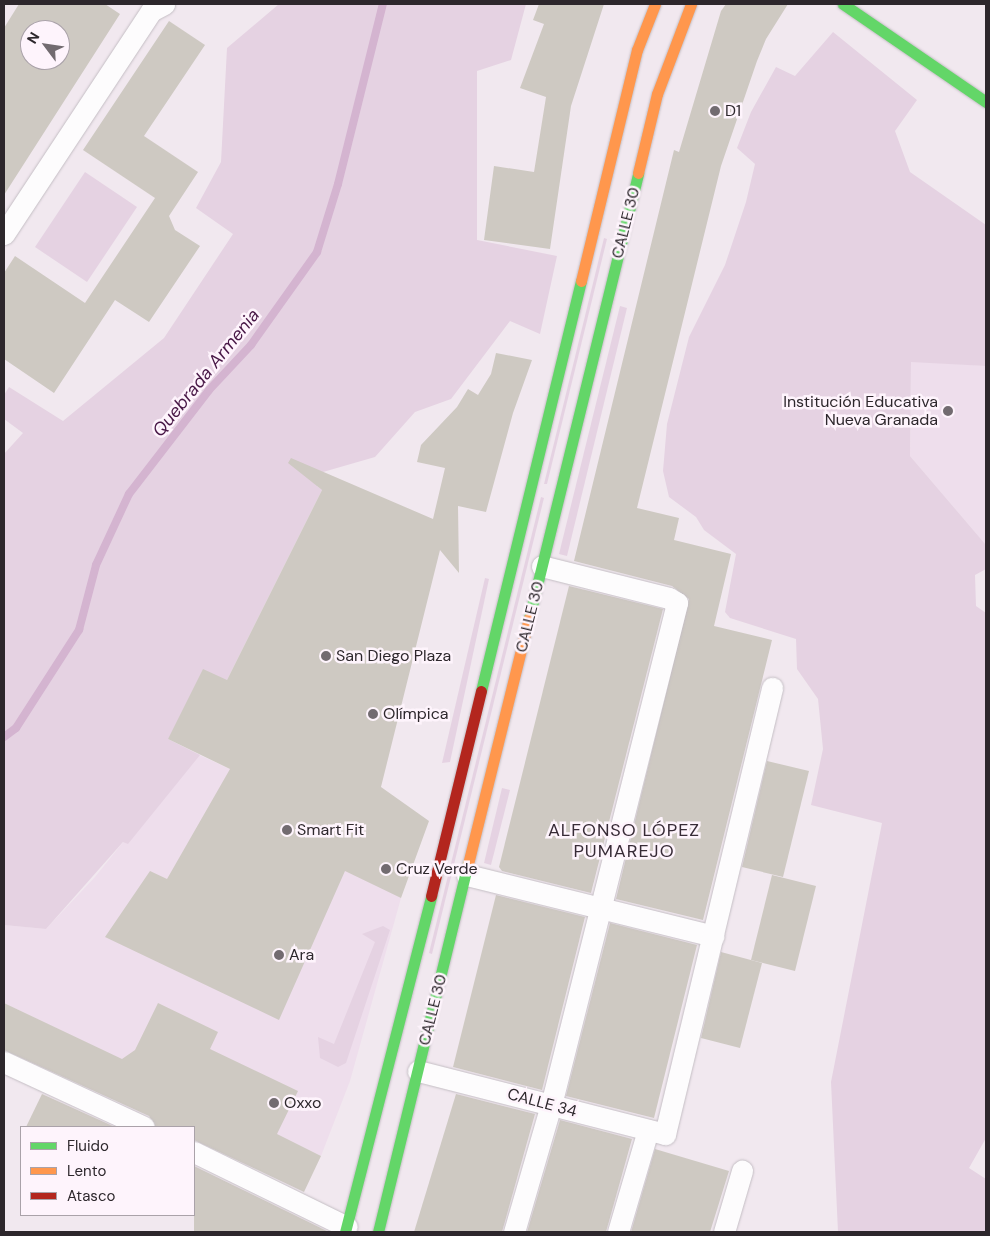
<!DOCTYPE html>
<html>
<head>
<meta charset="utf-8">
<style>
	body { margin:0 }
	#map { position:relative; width:990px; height:1236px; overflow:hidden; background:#f1e8ef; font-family:"DM Sans",sans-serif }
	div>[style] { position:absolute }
	.built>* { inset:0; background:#eedeec }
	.green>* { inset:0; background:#e5d2e2 }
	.stream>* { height:8px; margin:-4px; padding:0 4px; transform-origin:4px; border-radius:4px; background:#d4b4d0 }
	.building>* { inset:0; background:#cec9c2 }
	.roads { filter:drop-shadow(0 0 1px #c4bec4) drop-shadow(0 0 1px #c4bec4) }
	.street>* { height:21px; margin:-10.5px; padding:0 10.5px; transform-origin:10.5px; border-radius:10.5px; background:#fdfcfd }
	.fast>* { height:11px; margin:-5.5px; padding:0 5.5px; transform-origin:5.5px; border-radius:5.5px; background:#63d668 }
	.slow>* { height:11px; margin:-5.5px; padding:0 5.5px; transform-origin:5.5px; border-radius:5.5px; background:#ff974d }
	.jam>* { height:11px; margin:-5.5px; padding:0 5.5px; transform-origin:5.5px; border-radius:5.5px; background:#b3261e }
	.dots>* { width:14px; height:14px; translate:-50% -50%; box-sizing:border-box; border:2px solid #fef4fc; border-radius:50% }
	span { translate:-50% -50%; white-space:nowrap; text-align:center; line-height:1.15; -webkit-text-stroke:5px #fef4fc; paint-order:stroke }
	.poi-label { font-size:16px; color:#2d272c }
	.left { translate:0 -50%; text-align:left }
	.right { translate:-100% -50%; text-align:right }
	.street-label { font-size:16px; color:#2d272c }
	.water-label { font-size:18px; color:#481746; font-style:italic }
	.neighbourhood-label { font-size:18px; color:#372b36; letter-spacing:1px }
	.frame { position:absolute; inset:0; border:5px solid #2d272c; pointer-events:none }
	.legend { position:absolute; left:20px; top:1126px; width:175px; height:90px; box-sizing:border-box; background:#fef4fc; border:1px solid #aaa2a9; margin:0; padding:6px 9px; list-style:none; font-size:15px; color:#2d272c }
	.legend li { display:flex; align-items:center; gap:10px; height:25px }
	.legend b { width:25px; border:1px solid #aaa2a9 }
	.north { position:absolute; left:20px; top:20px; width:50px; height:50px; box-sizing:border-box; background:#fef4fc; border:1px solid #aaa2a9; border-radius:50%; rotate:301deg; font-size:14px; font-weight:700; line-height:20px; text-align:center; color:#2d272c }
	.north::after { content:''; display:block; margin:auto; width:18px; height:22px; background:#726b70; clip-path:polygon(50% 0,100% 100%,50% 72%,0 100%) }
</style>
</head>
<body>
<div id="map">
	<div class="built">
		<div style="clip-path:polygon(911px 361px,986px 366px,986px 545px,910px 456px)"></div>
		<div style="clip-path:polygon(195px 753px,230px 769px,401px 898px,350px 1081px,321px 1156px,4px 1003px,4px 925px,46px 929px,95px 877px)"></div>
	</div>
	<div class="green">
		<div style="clip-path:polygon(279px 4px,526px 4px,511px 60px,477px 71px,477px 240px,557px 256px,540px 334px,510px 321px,451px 399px,415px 412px,375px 457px,323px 472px,317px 486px,322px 490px,227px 680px,168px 739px,200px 755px,128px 844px,123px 842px,46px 929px,4px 925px,4px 454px,23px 433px,4px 419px,4px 395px,9px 387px,63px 421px,164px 338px,233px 234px,196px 208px,221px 162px,227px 48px)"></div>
		<div style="clip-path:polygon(833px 32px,917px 100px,895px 131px,910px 172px,986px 225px,986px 366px,911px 362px,910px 456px,986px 545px,986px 569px,975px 575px,976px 606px,986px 613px,986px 1138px,969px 1168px,986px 1179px,986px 1232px,838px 1232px,831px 1082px,882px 823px,811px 805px,823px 749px,818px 699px,797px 669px,796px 639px,730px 618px,725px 612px,736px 554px,704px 530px,696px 517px,669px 497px,663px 471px,667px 424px,689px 337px,725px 265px,746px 202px,755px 164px,737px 148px,751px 112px,776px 67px,795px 76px)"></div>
		<div style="clip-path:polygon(85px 172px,137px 207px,87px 282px,35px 247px)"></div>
		<div style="clip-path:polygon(604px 238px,607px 239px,547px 484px,544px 484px)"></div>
		<div style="clip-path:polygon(620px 306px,627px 308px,567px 556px,559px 554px)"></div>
		<div style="clip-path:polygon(541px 497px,544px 498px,432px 954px,429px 953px)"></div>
		<div style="clip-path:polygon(485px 578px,489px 579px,450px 762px,442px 763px)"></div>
		<div style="clip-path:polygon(502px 788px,510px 790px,491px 865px,484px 863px)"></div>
		<div style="clip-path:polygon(383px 926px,390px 930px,346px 1063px,338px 1067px,320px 1058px,318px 1037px,334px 1044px,375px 942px,362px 934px)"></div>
	</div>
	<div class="stream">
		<div style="left:4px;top:737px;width:15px;rotate:-37deg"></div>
		<div style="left:16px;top:728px;width:117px;rotate:-57.3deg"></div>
		<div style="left:79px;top:630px;width:67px;rotate:-75.3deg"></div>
		<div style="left:96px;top:565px;width:78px;rotate:-65.1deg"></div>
		<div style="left:129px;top:494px;width:131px;rotate:-52.4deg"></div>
		<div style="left:209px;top:390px;width:62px;rotate:-47deg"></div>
		<div style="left:251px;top:345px;width:114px;rotate:-54.6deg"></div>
		<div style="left:317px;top:252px;width:71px;rotate:-72.8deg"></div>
		<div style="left:338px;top:184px;width:186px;rotate:-76deg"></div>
	</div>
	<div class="building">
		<div style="clip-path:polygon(evenodd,19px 4px,105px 4px,120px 14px,4px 195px,4px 28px,19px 4px,30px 30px,60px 30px,60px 60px,30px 60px,30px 30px)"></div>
		<div style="clip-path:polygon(539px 4px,604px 4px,571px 106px,550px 249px,484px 240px,494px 166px,534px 172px,546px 97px,520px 88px,544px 24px,533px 20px)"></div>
		<div style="clip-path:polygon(726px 4px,788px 4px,766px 39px,757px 61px,721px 166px,637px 508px,679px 518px,674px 540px,731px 554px,714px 626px,772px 640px,703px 920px,616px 899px,689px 599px,672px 586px,574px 561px,674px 150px,679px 152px,721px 11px)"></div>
		<div style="clip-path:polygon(169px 21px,205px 45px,144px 136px,198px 172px,169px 216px,175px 230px,200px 246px,149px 322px,115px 300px,54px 393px,4px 359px,4px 273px,15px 256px,85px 303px,155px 198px,83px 150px)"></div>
		<div style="clip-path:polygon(496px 353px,532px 360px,513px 413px,486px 512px,458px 506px,459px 573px,440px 550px,381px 787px,429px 821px,401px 898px,345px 871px,279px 1020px,105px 937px,150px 871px,167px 879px,230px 769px,168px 739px,203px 669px,227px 680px,322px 490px,288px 463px,291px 458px,433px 519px,445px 468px,417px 462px,421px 445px,457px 407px,468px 389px,478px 395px,491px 374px)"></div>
		<div style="clip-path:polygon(569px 586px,663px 609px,591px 893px,502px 871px,499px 867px)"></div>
		<div style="clip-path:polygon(767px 761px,809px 771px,783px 877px,742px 867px)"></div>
		<div style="clip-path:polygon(772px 875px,816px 886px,795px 971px,751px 960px)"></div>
		<div style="clip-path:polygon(496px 895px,585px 917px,542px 1090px,453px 1067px)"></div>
		<div style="clip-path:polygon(610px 923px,697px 945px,654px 1118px,566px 1096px)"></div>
		<div style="clip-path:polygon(721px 952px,762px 963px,740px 1048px,701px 1038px)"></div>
		<div style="clip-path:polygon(4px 1003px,122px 1059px,135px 1050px,158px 1003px,218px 1032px,210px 1049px,298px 1091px,277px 1134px,321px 1156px,304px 1192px,194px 1140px,194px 1127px,156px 1127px,149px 1116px,4px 1050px)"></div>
		<div style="clip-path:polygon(42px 1094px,115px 1127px,26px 1127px)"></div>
		<div style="clip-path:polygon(456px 1094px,535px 1114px,502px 1232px,414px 1232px)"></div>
		<div style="clip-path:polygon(560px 1120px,632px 1139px,606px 1232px,527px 1232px)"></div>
		<div style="clip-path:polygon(655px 1149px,729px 1171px,710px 1232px,631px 1232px)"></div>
		<div style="clip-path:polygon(194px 1166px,329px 1232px,194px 1232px)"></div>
	</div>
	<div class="roads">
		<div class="street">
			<div style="left:4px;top:234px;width:267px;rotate:-56.6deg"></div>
			<div style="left:151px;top:11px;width:15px;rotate:-28deg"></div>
			<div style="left:467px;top:875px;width:254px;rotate:13.9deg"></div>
			<div style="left:4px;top:1062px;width:154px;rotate:24.9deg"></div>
			<div style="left:418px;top:1071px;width:255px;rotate:14.3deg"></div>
			<div style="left:665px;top:1134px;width:459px;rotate:-76.5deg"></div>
			<div style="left:194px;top:1152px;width:170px;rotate:26.1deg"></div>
			<div style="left:514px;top:1232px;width:132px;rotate:-73.8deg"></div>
			<div style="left:551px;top:1105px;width:518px;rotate:-75.91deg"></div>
			<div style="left:677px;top:603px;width:9px;rotate:-148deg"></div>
			<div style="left:669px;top:598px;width:131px;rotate:-165.9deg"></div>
			<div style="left:618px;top:1232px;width:106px;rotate:-73.6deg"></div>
			<div style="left:724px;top:1232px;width:64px;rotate:-73.6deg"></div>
		</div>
		<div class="fast">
			<div style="left:843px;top:4px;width:173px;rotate:34.4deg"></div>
			<div style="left:529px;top:618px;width:458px;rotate:-76.2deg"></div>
			<div style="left:481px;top:691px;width:422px;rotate:-76.3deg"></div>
			<div style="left:345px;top:1232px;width:347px;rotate:-75.6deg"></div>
			<div style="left:378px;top:1232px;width:379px;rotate:-76.3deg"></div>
		</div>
		<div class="slow">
			<div style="left:638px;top:173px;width:81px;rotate:-76.5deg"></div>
			<div style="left:657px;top:94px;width:96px;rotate:-69.3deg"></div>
			<div style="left:581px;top:281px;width:238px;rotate:-76.4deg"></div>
			<div style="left:637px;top:50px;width:49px;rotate:-68.6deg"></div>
			<div style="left:468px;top:864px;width:253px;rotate:-76.1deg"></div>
		</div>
		<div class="jam">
			<div style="left:431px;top:896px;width:211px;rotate:-76.3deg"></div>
		</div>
	</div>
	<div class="dots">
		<div style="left:715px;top:111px;background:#726b70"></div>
		<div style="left:948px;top:411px;background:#726b70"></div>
		<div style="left:326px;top:656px;background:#726b70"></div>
		<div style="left:373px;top:714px;background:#726b70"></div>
		<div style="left:287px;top:830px;background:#726b70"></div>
		<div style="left:386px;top:869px;background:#726b70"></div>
		<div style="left:279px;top:955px;background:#726b70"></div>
		<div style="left:274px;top:1103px;background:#726b70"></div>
	</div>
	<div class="poi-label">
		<span class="left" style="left:725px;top:111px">D1</span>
		<span class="right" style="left:938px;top:411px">Institución Educativa<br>Nueva Granada</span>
		<span class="left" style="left:336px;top:656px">San Diego Plaza</span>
		<span class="left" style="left:383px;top:714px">Olímpica</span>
		<span class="left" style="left:297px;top:830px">Smart Fit</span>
		<span class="left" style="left:396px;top:869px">Cruz Verde</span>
		<span class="left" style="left:289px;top:955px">Ara</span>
		<span class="left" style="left:284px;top:1103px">Oxxo</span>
	</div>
	<div class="street-label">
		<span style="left:626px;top:223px;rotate:-76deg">CALLE 30</span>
		<span style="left:530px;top:617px;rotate:-76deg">CALLE 30</span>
		<span style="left:433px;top:1010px;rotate:-76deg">CALLE 30</span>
		<span style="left:542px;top:1103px;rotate:15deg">CALLE 34</span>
	</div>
	<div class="water-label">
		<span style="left:206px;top:373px;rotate:-51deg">Quebrada Armenia</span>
	</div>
	<div class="neighbourhood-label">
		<span style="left:624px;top:841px">ALFONSO LÓPEZ<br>PUMAREJO</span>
	</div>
	<div class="frame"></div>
	<ul class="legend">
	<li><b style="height:6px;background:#63d668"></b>Fluido</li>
	<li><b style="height:6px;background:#ff974d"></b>Lento</li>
	<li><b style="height:6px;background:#b3261e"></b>Atasco</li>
	</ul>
	<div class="north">N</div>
</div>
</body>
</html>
